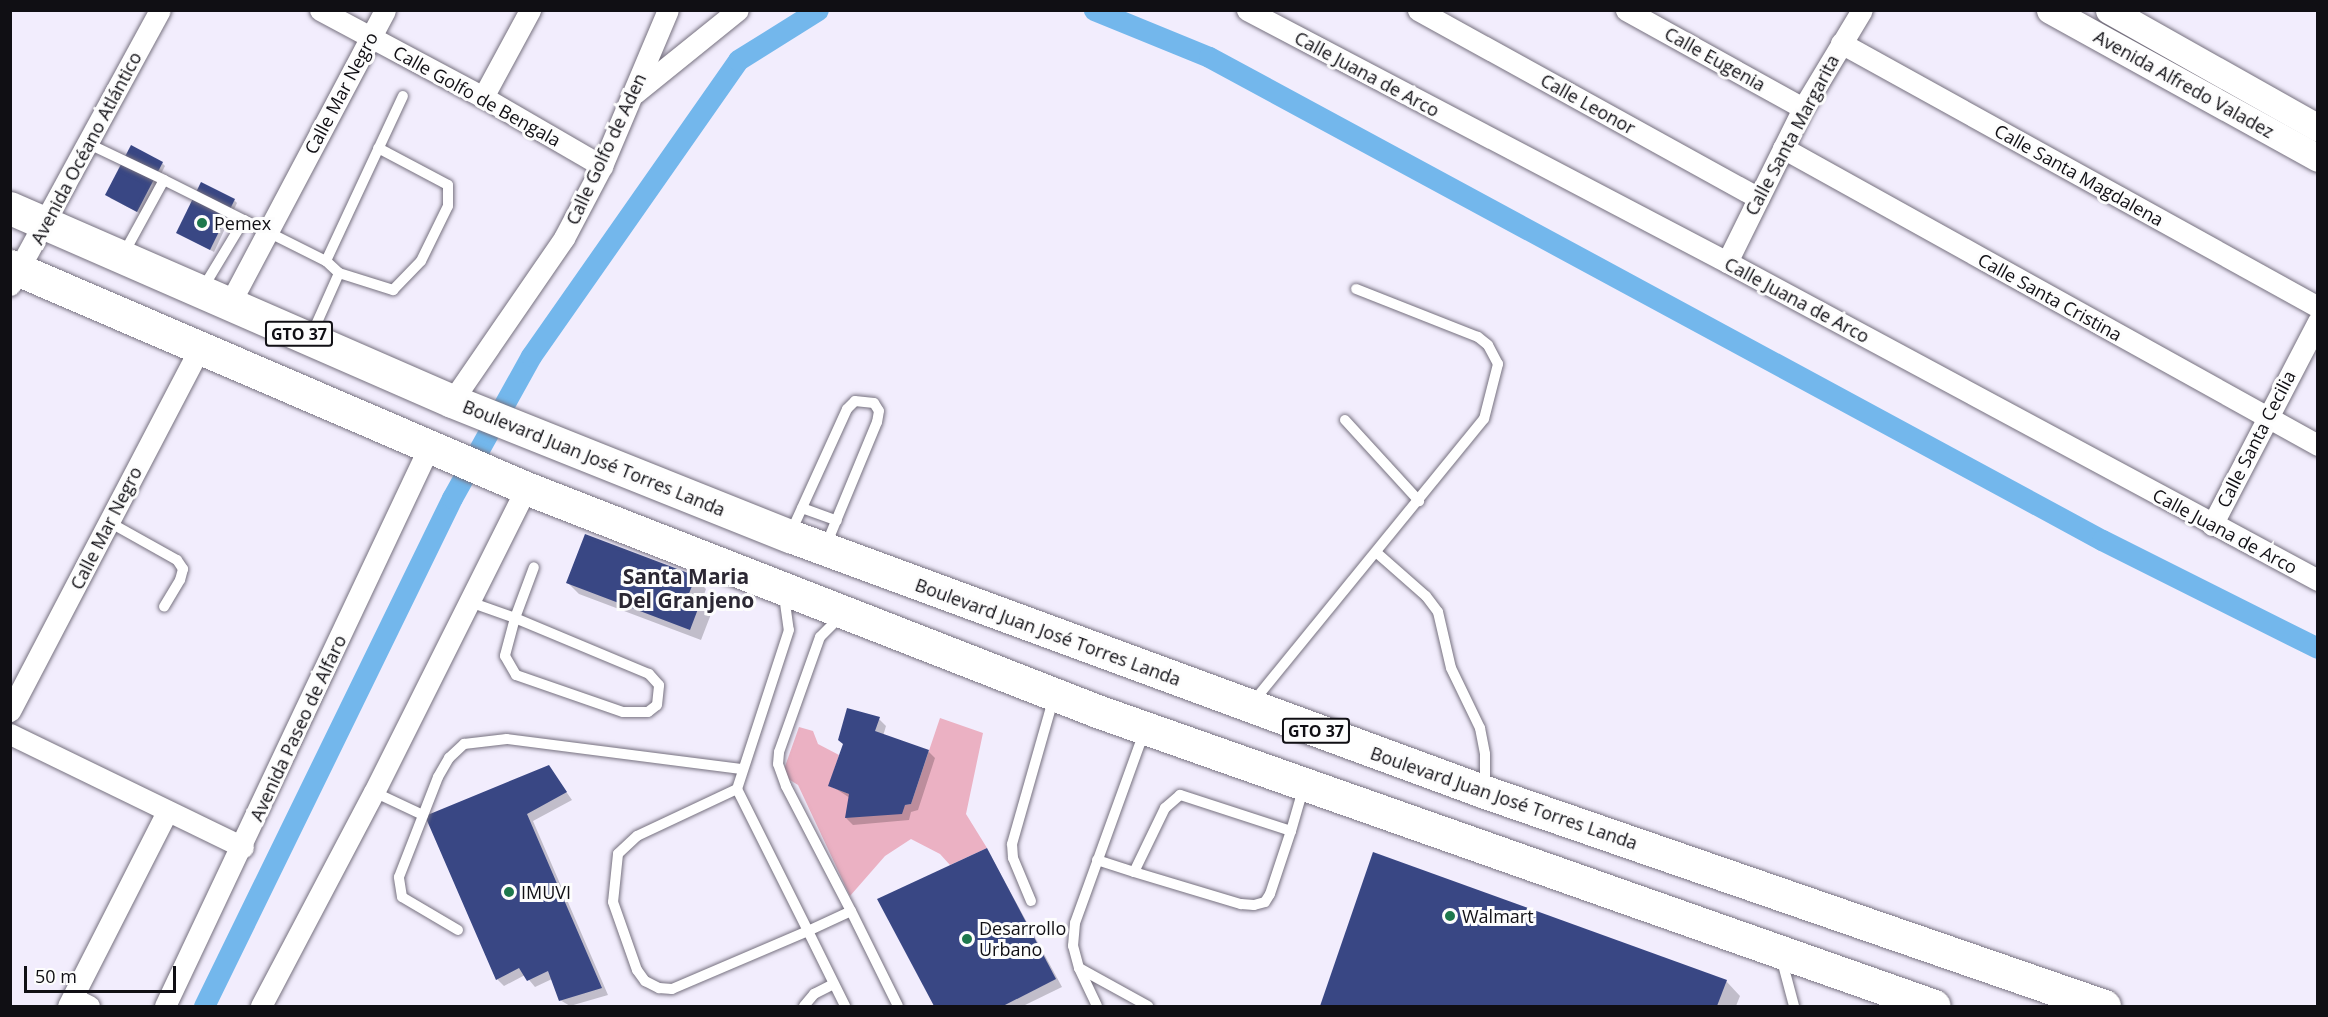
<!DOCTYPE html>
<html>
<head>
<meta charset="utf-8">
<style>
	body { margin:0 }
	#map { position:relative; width:2328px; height:1017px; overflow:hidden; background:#f2edfd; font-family:"Open Sans",sans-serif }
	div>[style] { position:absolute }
	.green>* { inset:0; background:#ebb1c3 }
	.shadow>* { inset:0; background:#0003 }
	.canal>* { height:21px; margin:-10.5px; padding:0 10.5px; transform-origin:10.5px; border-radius:10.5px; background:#73b7ec }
	.building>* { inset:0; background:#394784 }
	.roads { filter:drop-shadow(0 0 2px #76717f) drop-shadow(0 0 2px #76717f) }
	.service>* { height:10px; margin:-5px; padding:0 5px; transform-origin:5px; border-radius:5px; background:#fff }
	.minor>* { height:21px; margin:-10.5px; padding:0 10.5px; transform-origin:10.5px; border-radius:10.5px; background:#fff }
	.tertiary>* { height:27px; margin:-13.5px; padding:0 13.5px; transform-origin:13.5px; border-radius:13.5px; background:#fff }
	.primary>* { height:33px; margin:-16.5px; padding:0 16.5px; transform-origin:16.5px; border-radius:16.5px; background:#fff }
	.dots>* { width:16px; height:16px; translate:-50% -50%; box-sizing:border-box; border:3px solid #fdfdfd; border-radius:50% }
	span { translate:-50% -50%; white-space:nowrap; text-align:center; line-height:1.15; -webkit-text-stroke:6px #fdfdfd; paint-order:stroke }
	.shield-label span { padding:2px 4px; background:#fdfdfd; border:2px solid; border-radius:4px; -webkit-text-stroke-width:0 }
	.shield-label { font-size:16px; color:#100f14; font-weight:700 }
	.street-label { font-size:18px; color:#100f14 }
	.poi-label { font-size:18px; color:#100f14 }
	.left { translate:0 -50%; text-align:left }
	.quarter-label { font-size:21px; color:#2b2733; font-weight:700 }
	.frame { position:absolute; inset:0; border:12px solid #100f14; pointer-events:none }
	.scale { position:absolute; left:24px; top:966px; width:152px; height:27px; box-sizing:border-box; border:3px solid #100f14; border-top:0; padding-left:8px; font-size:18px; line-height:21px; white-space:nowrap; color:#100f14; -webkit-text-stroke:4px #fdfdfd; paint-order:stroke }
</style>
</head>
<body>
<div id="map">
	<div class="green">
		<div style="clip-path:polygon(940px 718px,983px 733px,966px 814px,987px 848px,950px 865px,940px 854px,911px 839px,885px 856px,850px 896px,798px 785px,782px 775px,799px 727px,813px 731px,818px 744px,839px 755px,829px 786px,849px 794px,905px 805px,911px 804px)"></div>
	</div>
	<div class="shadow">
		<div style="clip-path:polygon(162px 163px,165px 166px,141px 214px,110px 198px)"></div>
		<div style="clip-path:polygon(234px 200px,237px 203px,214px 252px,178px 233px)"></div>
		<div style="clip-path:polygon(586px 536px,695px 578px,706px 589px,701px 603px,711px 614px,701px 640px,579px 594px,568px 583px)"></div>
		<div style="clip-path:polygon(848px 710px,879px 719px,886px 726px,883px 736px,928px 751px,935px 758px,918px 810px,911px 812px,909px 820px,853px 825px,846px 818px,850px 798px,830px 785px,844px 744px)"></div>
		<div style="clip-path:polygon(549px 767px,572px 800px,533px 821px,608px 995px,570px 1006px,560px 1000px,552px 979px,535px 987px,525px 975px,504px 986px,497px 979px,427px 817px)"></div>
		<div style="clip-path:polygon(987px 849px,1062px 987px,1023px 1006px,935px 1006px,879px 899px)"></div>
		<div style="clip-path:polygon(1374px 854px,1726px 981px,1740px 996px,1736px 1006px,1321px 1006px)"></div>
	</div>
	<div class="canal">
		<div style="left:1094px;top:10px;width:124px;rotate:22.2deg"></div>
		<div style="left:1209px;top:57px;width:1015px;rotate:28.41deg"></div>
		<div style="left:2102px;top:540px;width:241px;rotate:26.6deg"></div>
		<div style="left:204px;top:1006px;width:565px;rotate:-63.98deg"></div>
		<div style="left:452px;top:498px;width:162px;rotate:-60.9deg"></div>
		<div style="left:531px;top:356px;width:361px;rotate:-55deg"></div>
		<div style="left:738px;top:60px;width:94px;rotate:-32deg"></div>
	</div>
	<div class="building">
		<div style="clip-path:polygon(131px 145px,163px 162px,137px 212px,105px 195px)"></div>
		<div style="clip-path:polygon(201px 182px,235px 199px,210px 250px,176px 233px)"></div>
		<div style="clip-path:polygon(585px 534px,696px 576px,688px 596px,701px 601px,690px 630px,566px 583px)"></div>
		<div style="clip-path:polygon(847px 708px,880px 717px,875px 731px,929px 750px,911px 804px,905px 805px,902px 814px,845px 818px,849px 794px,828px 786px,843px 744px,838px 740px)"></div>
		<div style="clip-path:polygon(549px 765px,567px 792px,527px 814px,602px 988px,559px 1001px,548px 971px,527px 981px,519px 968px,496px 980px,425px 816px)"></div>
		<div style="clip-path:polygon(987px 848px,1056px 979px,1003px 1006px,934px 1006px,877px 899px)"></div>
		<div style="clip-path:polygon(1373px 852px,1727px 980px,1717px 1006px,1320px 1006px)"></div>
	</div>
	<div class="roads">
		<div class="service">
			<div style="left:89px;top:144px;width:83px;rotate:25.6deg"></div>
			<div style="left:244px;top:220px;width:92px;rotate:26.6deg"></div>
			<div style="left:124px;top:253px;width:83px;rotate:-61.3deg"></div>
			<div style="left:164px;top:180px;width:89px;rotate:26.6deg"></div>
			<div style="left:244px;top:220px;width:79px;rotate:121.1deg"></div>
			<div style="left:339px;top:273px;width:57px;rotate:17.5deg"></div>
			<div style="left:393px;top:290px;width:40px;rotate:-46deg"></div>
			<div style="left:421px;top:261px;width:61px;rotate:-63.9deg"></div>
			<div style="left:448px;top:206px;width:21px;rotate:-90deg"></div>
			<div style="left:448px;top:185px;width:79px;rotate:-152.1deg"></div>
			<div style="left:311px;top:336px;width:69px;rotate:-66deg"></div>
			<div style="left:339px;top:273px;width:18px;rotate:-137deg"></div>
			<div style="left:326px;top:261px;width:182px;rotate:-65deg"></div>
			<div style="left:1345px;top:420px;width:110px;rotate:47.6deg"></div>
			<div style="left:802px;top:508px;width:37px;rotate:20deg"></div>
			<div style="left:109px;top:522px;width:78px;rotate:29.2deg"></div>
			<div style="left:177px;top:560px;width:11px;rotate:56deg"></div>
			<div style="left:183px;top:569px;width:11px;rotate:105deg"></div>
			<div style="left:180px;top:580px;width:31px;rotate:121deg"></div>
			<div style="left:791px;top:532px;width:135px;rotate:-65.5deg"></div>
			<div style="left:847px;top:409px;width:11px;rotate:-45deg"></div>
			<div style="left:855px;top:401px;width:19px;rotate:6deg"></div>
			<div style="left:874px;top:403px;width:9px;rotate:58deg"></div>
			<div style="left:879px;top:411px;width:11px;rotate:100deg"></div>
			<div style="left:877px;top:422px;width:133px;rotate:112.5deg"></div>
			<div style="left:1377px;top:553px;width:65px;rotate:41.3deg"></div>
			<div style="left:1426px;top:596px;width:20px;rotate:53deg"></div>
			<div style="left:1438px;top:612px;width:57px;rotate:76.9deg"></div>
			<div style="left:1451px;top:668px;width:67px;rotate:64.2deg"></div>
			<div style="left:1480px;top:728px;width:26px;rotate:79deg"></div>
			<div style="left:1485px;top:754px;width:34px;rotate:90deg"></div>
			<div style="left:784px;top:596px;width:34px;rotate:82deg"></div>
			<div style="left:789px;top:630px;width:167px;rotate:108.1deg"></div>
			<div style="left:737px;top:789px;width:159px;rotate:63.4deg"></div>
			<div style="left:808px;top:931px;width:47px;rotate:-24.9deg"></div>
			<div style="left:851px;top:911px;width:141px;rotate:-117.5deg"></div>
			<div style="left:786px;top:786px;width:23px;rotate:-110deg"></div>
			<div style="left:778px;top:764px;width:12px;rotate:-85deg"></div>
			<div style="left:779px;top:752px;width:122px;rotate:-70.4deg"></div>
			<div style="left:820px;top:637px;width:30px;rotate:-45deg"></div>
			<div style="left:467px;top:601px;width:51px;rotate:19.5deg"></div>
			<div style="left:515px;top:618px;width:39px;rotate:105deg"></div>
			<div style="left:505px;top:656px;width:22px;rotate:60deg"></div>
			<div style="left:516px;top:675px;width:113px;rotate:19.1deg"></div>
			<div style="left:623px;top:712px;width:25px"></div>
			<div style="left:648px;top:712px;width:11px;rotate:-38deg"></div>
			<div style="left:657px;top:705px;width:20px;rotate:-84deg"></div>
			<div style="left:659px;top:685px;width:15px;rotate:-132deg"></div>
			<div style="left:649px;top:674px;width:145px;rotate:-157.3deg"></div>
			<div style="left:515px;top:618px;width:54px;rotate:-69.6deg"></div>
			<div style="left:1253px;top:702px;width:365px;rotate:-50.8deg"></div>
			<div style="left:1484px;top:419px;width:57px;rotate:-75.7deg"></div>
			<div style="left:1498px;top:364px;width:21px;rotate:-118deg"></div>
			<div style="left:1488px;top:345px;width:13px;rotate:-141deg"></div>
			<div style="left:1478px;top:337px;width:131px;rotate:-158.5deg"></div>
			<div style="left:737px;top:789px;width:110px;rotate:154.8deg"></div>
			<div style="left:637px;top:836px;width:26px;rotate:137deg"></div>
			<div style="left:618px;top:854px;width:48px;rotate:95.9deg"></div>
			<div style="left:613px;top:902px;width:72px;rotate:70.6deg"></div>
			<div style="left:637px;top:970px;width:14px;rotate:54deg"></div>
			<div style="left:645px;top:981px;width:16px;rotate:27deg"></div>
			<div style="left:659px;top:988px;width:13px;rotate:4deg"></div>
			<div style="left:672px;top:989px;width:148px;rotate:-23.1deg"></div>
			<div style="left:808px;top:931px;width:84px;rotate:63.7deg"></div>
			<div style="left:374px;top:792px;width:54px;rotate:25.1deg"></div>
			<div style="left:1291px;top:831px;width:47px;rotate:-73.9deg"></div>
			<div style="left:1097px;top:860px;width:39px;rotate:18deg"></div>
			<div style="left:1134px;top:872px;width:112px;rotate:16.7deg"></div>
			<div style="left:1241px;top:904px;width:13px;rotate:4deg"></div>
			<div style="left:1254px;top:905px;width:11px;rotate:-15deg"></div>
			<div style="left:1265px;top:902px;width:9px;rotate:-58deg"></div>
			<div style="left:1270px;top:894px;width:66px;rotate:-71.6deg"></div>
			<div style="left:1291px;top:831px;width:117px;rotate:-162deg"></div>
			<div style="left:1180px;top:795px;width:20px;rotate:139deg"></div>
			<div style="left:1165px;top:808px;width:71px;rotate:115.8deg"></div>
			<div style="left:1031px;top:901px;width:47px;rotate:-112.7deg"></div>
			<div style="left:1013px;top:858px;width:14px;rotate:-94deg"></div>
			<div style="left:1012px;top:844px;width:153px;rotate:-74.1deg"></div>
			<div style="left:851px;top:911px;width:106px;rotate:63.7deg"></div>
			<div style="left:458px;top:930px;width:65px;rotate:-149.5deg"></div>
			<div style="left:402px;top:897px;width:20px;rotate:-99deg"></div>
			<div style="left:399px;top:877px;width:107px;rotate:-68.7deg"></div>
			<div style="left:438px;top:777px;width:22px;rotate:-60deg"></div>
			<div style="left:449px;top:758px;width:21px;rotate:-43deg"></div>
			<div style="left:464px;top:744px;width:43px;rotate:-6.6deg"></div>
			<div style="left:507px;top:739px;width:235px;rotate:7.3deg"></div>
			<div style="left:1781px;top:957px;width:51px;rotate:75.1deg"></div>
			<div style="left:1079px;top:968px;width:79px;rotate:28.8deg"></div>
			<div style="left:804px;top:1006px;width:16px;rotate:-50deg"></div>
			<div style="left:814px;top:994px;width:22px;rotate:-27deg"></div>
			<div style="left:1097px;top:1006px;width:42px;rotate:-115.3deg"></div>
			<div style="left:1079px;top:968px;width:23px;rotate:-105deg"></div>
			<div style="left:1073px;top:946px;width:23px;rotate:-85deg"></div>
			<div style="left:1075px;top:923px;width:203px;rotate:-70.1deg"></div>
		</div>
		<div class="minor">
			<div style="left:320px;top:10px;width:185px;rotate:28.1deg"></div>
			<div style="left:483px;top:97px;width:138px;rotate:30.1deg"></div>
			<div style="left:1247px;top:10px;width:542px;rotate:27.7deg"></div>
			<div style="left:1727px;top:262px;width:671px;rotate:28.28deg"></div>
			<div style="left:1418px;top:10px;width:389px;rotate:28.9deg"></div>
			<div style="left:1626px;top:10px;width:202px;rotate:29deg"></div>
			<div style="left:1841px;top:43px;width:545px;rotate:28.96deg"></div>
			<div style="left:635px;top:93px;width:132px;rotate:-38.9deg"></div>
			<div style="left:483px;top:97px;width:99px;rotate:-61.6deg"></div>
			<div style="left:1783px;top:148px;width:612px;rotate:29.04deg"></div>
			<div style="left:1727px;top:262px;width:172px;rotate:-63.7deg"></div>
			<div style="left:1803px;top:108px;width:114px;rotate:-59deg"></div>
			<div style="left:10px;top:285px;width:313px;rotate:-61.4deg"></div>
			<div style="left:230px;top:303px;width:331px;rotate:-62.1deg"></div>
			<div style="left:452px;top:401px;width:198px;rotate:-55.5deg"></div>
			<div style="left:564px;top:238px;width:81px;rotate:-62.2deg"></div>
			<div style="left:602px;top:166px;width:169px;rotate:-67.1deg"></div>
			<div style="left:2212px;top:525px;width:230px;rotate:-62.5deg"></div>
			<div style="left:10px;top:711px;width:413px;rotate:-62.4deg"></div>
			<div style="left:10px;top:734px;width:259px;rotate:25.9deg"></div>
			<div style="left:73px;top:998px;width:18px;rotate:27deg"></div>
			<div style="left:68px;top:1006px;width:218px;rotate:-63deg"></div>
			<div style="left:165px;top:1006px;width:618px;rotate:-64.72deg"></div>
			<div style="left:261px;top:1006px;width:242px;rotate:-62.2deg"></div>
			<div style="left:374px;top:792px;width:340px;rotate:-63.4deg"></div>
		</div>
		<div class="tertiary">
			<div style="left:2050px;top:10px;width:306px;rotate:28.9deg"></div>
			<div style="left:2109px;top:10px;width:240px;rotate:29.4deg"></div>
		</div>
		<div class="primary">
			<div style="left:10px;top:208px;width:482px;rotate:23.6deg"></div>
			<div style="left:452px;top:401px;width:364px;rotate:21.8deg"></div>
			<div style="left:790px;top:536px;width:741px;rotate:20.22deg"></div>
			<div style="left:1485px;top:792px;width:655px;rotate:19.07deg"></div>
			<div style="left:10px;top:266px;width:562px;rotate:23.28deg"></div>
			<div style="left:526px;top:488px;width:613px;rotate:21.33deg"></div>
			<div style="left:1097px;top:711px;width:887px;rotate:19.41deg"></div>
		</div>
	</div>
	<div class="dots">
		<div style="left:202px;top:223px;background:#1e784d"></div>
		<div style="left:509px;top:892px;background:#1e784d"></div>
		<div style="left:1450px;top:916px;background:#1e784d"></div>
		<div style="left:967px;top:939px;background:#1e784d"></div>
	</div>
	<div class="shield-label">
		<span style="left:299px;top:334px">GTO 37</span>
		<span style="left:1316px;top:731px">GTO 37</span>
	</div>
	<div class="street-label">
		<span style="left:1715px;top:59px;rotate:29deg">Calle Eugenia</span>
		<span style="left:1367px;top:74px;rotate:28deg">Calle Juana de Arco</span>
		<span style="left:2184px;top:84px;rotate:29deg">Avenida Alfredo Valadez</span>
		<span style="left:341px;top:93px;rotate:-62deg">Calle Mar Negro</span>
		<span style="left:477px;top:96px;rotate:29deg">Calle Golfo de Bengala</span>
		<span style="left:1588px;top:104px;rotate:29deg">Calle Leonor</span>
		<span style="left:1792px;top:135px;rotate:-62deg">Calle Santa Margarita</span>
		<span style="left:86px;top:148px;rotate:-62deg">Avenida Océano Atlántico</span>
		<span style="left:606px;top:149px;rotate:-65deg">Calle Golfo de Aden</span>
		<span style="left:2079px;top:175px;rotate:29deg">Calle Santa Magdalena</span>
		<span style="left:2050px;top:297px;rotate:29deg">Calle Santa Cristina</span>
		<span style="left:1797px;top:300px;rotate:28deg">Calle Juana de Arco</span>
		<span style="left:2256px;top:439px;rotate:-63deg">Calle Santa Cecilia</span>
		<span style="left:594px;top:458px;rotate:22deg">Boulevard Juan José Torres Landa</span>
		<span style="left:106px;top:528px;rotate:-63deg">Calle Mar Negro</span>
		<span style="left:2225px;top:531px;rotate:28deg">Calle Juana de Arco</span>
		<span style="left:1048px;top:632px;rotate:20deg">Boulevard Juan José Torres Landa</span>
		<span style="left:298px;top:728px;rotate:-65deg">Avenida Paseo de Alfaro</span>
		<span style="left:1504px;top:798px;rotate:19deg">Boulevard Juan José Torres Landa</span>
	</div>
	<div class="poi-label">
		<span class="left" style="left:214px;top:223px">Pemex</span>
		<span class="left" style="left:521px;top:892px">IMUVI</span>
		<span class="left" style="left:1462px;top:916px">Walmart</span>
		<span class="left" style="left:979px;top:939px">Desarrollo<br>Urbano</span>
	</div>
	<div class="quarter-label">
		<span style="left:686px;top:588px">Santa Maria<br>Del Granjeno</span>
	</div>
	<div class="frame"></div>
	<div class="scale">50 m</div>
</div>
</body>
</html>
